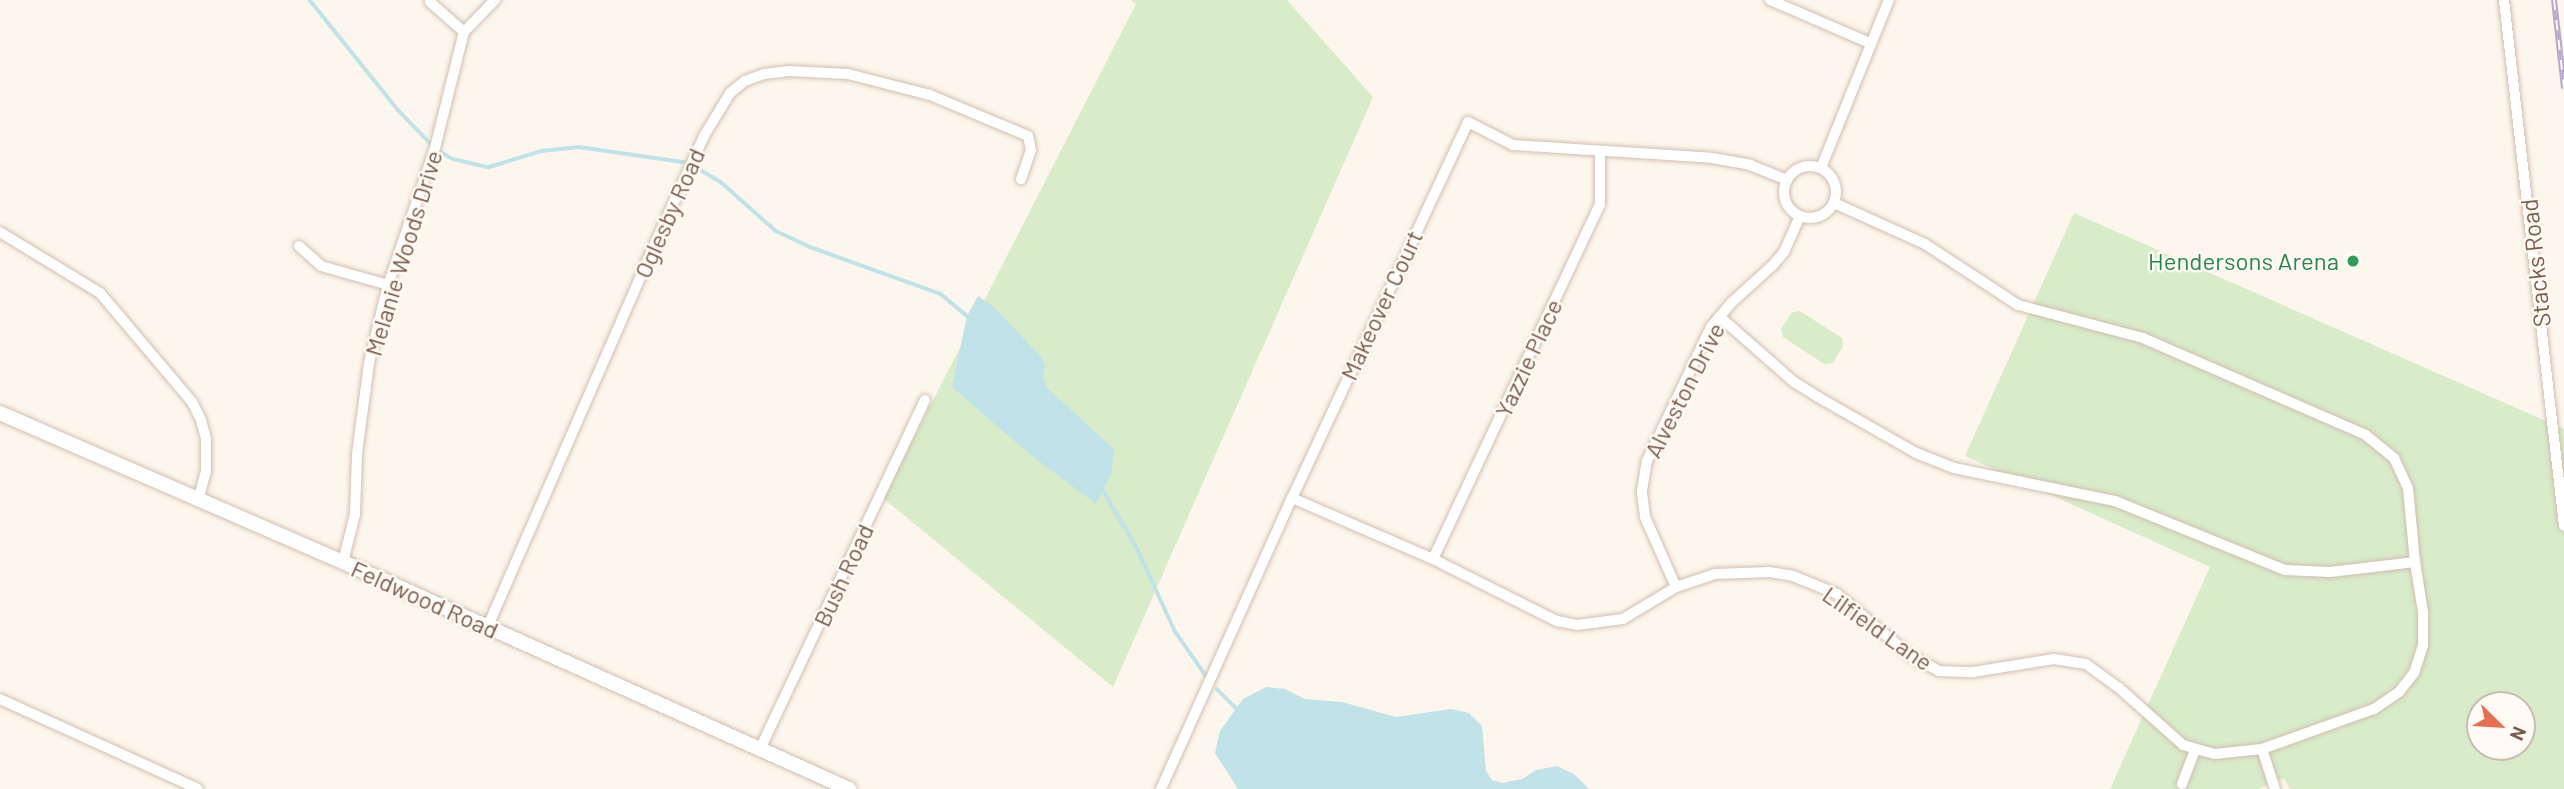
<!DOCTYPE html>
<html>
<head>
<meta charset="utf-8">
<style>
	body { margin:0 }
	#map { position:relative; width:2564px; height:789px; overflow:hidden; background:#fdf6ec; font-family:Barlow,sans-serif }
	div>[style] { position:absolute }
	.green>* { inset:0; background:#d8ecc9 }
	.water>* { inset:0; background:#bfe3e8 }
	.stream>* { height:3.5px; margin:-1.75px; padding:0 1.75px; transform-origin:1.75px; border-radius:1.75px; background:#bfe3e8 }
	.roads { filter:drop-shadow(0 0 2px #d1beb0) drop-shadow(0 0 2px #d1beb0) }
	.street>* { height:10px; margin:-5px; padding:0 5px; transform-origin:5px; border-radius:5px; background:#fff }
	.street>.ring { margin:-5px; padding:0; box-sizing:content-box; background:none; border:10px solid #fff; border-radius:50% }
	.secondary>* { height:14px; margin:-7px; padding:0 7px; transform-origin:7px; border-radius:7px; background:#fff }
	.rail>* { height:6px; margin-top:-3px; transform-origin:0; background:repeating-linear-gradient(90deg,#fffaf3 0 10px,#b9a8c9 0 20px); box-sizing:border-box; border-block:2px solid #b9a8c9 }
	.dots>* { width:19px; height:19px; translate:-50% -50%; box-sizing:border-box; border:4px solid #fffaf3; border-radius:50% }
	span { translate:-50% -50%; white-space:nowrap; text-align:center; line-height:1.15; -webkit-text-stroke:5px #fffaf3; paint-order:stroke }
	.street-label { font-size:24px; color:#7a5c4d }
	.leisure-label { font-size:24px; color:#27864d }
	.right { translate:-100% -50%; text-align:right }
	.north { position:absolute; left:2466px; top:691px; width:70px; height:70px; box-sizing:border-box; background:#fffaf3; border:2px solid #cabbb1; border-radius:50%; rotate:114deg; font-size:19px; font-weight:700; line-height:28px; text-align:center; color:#7a5c4d }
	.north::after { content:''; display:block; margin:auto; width:24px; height:32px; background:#e76f51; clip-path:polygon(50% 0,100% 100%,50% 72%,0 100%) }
</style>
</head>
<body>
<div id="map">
	<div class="green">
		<div style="clip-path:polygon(1130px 0,1287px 0,1373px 97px,1113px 687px,883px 498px,1136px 4px)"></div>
		<div style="clip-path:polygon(evenodd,2074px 213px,2564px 429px,2564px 789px,2290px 789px,2284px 778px,2258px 789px,2110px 789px,2210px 567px,1965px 456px,2074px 213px,2480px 705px,2522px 705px,2522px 747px,2480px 747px,2480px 705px)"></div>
		<div style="clip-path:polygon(1800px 311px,1842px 338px,1843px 346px,1833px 363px,1824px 364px,1783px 337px,1781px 329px,1792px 312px)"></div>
	</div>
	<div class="water">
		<div style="clip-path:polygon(978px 296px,992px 305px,1042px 358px,1045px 366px,1043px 378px,1048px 389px,1114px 449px,1111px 474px,1096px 504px,1032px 456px,952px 387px,967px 316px)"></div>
		<div style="clip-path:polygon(1266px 687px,1285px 689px,1305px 699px,1342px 702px,1396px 717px,1451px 709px,1469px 713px,1482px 726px,1486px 771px,1492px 780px,1502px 783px,1522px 779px,1536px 770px,1557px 766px,1574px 774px,1589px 789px,1238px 789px,1215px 753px,1220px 731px,1243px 699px)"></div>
	</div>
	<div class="stream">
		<div style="left:310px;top:0;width:141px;rotate:51.3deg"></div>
		<div style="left:398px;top:110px;width:56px;rotate:45.7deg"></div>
		<div style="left:437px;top:150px;width:18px;rotate:29deg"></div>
		<div style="left:453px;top:159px;width:37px;rotate:13deg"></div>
		<div style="left:489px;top:167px;width:55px;rotate:-16.8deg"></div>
		<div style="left:542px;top:151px;width:37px;rotate:-6deg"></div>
		<div style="left:579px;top:147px;width:111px;rotate:8.3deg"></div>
		<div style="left:689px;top:163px;width:37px;rotate:31deg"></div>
		<div style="left:721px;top:182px;width:74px;rotate:41.7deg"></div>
		<div style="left:776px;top:231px;width:38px;rotate:25deg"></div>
		<div style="left:810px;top:247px;width:139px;rotate:19.7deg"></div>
		<div style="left:941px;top:294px;width:34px;rotate:40deg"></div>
		<div style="left:1103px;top:490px;width:69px;rotate:59.7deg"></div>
		<div style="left:1138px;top:550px;width:89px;rotate:65.4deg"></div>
		<div style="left:1175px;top:631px;width:56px;rotate:55.2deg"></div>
		<div style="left:1217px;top:689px;width:27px;rotate:45deg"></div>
	</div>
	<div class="roads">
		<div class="street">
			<div style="left:1770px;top:0;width:109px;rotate:23.3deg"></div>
			<div style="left:2504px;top:0;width:529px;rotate:83.49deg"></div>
			<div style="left:430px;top:2px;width:45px;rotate:41.4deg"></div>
			<div class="ring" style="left:1784px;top:166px;width:42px;height:42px"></div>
			<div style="left:1821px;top:168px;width:181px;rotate:-68deg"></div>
			<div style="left:0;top:232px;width:117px;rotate:31.4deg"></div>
			<div style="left:100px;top:293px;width:143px;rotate:49.8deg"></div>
			<div style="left:192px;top:402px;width:20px;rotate:63deg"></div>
			<div style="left:201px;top:420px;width:20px;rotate:75deg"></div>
			<div style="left:206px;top:439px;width:32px;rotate:90deg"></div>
			<div style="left:206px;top:471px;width:30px;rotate:105deg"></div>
			<div style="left:299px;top:246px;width:30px;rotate:42deg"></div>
			<div style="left:321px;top:266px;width:70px;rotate:15.8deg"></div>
			<div style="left:1720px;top:317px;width:98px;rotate:41.3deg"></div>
			<div style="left:1794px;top:382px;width:28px;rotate:32deg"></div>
			<div style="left:1818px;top:397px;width:113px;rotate:29.7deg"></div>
			<div style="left:1916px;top:453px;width:41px;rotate:21.5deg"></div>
			<div style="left:1954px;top:468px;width:164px;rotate:11.6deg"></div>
			<div style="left:2115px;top:501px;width:183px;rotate:22.1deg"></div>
			<div style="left:2285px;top:570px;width:45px;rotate:2.5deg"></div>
			<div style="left:2330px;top:572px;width:86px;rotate:-6.7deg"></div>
			<div style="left:2415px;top:562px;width:74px;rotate:-95.4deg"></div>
			<div style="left:2408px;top:488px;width:33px;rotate:-115deg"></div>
			<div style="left:2394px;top:458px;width:36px;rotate:-141deg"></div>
			<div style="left:2366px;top:435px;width:243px;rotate:-156.5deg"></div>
			<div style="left:2143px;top:338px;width:129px;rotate:-165.2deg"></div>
			<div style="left:2018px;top:305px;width:111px;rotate:-146.7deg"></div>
			<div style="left:1925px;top:244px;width:100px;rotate:-155.7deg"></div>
			<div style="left:1292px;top:498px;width:154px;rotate:23.4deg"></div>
			<div style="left:1433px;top:559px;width:139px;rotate:26.6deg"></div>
			<div style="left:1557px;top:621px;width:20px;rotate:11deg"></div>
			<div style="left:1577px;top:625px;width:46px;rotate:-7.4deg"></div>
			<div style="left:1623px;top:619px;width:62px;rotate:-31.1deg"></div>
			<div style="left:1676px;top:587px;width:41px;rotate:-18.4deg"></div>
			<div style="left:1715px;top:574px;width:54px;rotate:-2.1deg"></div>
			<div style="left:1769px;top:572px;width:24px;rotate:9deg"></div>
			<div style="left:1793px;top:576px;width:48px;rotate:22.2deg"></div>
			<div style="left:1837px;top:594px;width:97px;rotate:40deg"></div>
			<div style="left:1911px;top:656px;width:32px;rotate:28deg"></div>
			<div style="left:1939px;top:671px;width:34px;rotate:2deg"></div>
			<div style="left:1973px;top:672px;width:82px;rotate:-9.1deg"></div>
			<div style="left:2054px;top:659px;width:32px;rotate:9deg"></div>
			<div style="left:2086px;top:664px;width:39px;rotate:36deg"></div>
			<div style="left:2118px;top:687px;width:87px;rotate:41.7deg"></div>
			<div style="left:2183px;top:745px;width:33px;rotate:16deg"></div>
			<div style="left:2215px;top:754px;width:47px;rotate:-6.1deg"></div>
			<div style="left:2262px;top:749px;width:119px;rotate:-19.7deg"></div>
			<div style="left:2374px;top:709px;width:30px;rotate:-34deg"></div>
			<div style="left:2399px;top:692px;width:24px;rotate:-52deg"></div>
			<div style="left:2414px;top:673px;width:29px;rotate:-72deg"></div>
			<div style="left:2423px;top:645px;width:33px;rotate:-90deg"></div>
			<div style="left:2423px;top:612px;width:51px;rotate:-99.1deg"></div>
			<div style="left:1433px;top:559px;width:392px;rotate:-64.8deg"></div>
			<div style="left:1600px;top:204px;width:53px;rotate:-90deg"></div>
			<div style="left:343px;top:562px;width:49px;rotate:-76deg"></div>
			<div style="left:355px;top:514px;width:60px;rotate:-88.1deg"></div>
			<div style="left:357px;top:454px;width:92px;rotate:-82.5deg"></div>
			<div style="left:369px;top:363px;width:80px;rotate:-76.3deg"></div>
			<div style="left:388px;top:285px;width:145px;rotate:-71.1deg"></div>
			<div style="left:435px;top:148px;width:120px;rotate:-76deg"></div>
			<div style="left:464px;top:32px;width:45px;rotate:-45.9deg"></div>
			<div style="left:1676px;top:587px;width:77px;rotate:-113.9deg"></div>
			<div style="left:1645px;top:517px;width:26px;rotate:-97deg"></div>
			<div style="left:1642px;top:491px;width:30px;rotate:-81deg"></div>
			<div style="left:1647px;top:461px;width:148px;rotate:-64.5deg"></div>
			<div style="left:1711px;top:327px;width:31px;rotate:-50deg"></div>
			<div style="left:1731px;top:303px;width:57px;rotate:-42.1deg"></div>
			<div style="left:1773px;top:265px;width:17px;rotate:-50deg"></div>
			<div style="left:1784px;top:252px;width:39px;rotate:-66deg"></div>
			<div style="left:488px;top:626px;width:400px;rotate:-66.4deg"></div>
			<div style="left:648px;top:259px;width:135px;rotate:-65.5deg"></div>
			<div style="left:704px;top:136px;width:50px;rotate:-58.8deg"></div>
			<div style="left:730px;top:93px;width:19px;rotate:-39deg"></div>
			<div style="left:745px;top:81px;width:20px;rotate:-20deg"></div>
			<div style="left:764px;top:74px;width:25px;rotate:-7deg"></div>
			<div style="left:789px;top:71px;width:59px;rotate:2.9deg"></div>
			<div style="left:848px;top:74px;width:85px;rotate:14.4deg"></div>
			<div style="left:930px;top:95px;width:106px;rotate:22.7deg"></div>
			<div style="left:1028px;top:136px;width:14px;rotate:78deg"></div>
			<div style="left:1031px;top:150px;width:31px;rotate:109deg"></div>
			<div style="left:0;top:699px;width:217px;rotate:24.4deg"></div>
			<div style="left:760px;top:749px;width:386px;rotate:-64.7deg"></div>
			<div style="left:2262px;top:749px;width:42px;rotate:72deg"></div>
			<div style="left:2182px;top:784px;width:36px;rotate:-69deg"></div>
			<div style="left:1161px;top:789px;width:319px;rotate:-65.8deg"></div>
			<div style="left:1292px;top:498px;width:415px;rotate:-64.9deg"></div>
			<div style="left:1468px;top:122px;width:51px;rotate:27.1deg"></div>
			<div style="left:1513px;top:145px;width:199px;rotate:3.7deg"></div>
			<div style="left:1712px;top:158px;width:39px;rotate:10deg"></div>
			<div style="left:1750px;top:165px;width:40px;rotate:22deg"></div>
		</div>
		<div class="secondary">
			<div style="left:0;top:413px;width:374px;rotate:23.5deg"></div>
			<div style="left:343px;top:562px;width:555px;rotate:24.16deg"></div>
		</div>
	</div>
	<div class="rail">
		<div style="left:2554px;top:0;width:89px;rotate:83.5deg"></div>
	</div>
	<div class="dots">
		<div style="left:2353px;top:261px;background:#2e9e5b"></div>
	</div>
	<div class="street-label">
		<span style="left:669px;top:213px;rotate:-66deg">Oglesby Road</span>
		<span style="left:403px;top:253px;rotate:-73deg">Melanie Woods Drive</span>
		<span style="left:2535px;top:263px;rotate:-96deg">Stacks Road</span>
		<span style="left:1381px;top:305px;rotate:-65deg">Makeover Court</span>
		<span style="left:1528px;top:358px;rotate:-65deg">Yazzie Place</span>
		<span style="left:1684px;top:390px;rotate:-63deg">Alveston Drive</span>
		<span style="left:843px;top:575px;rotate:-65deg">Bush Road</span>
		<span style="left:425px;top:599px;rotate:24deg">Feldwood Road</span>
		<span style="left:1878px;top:628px;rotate:35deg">Lilfield Lane</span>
	</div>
	<div class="leisure-label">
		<span class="right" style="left:2339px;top:261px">Hendersons Arena</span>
	</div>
	<div class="north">N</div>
</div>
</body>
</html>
